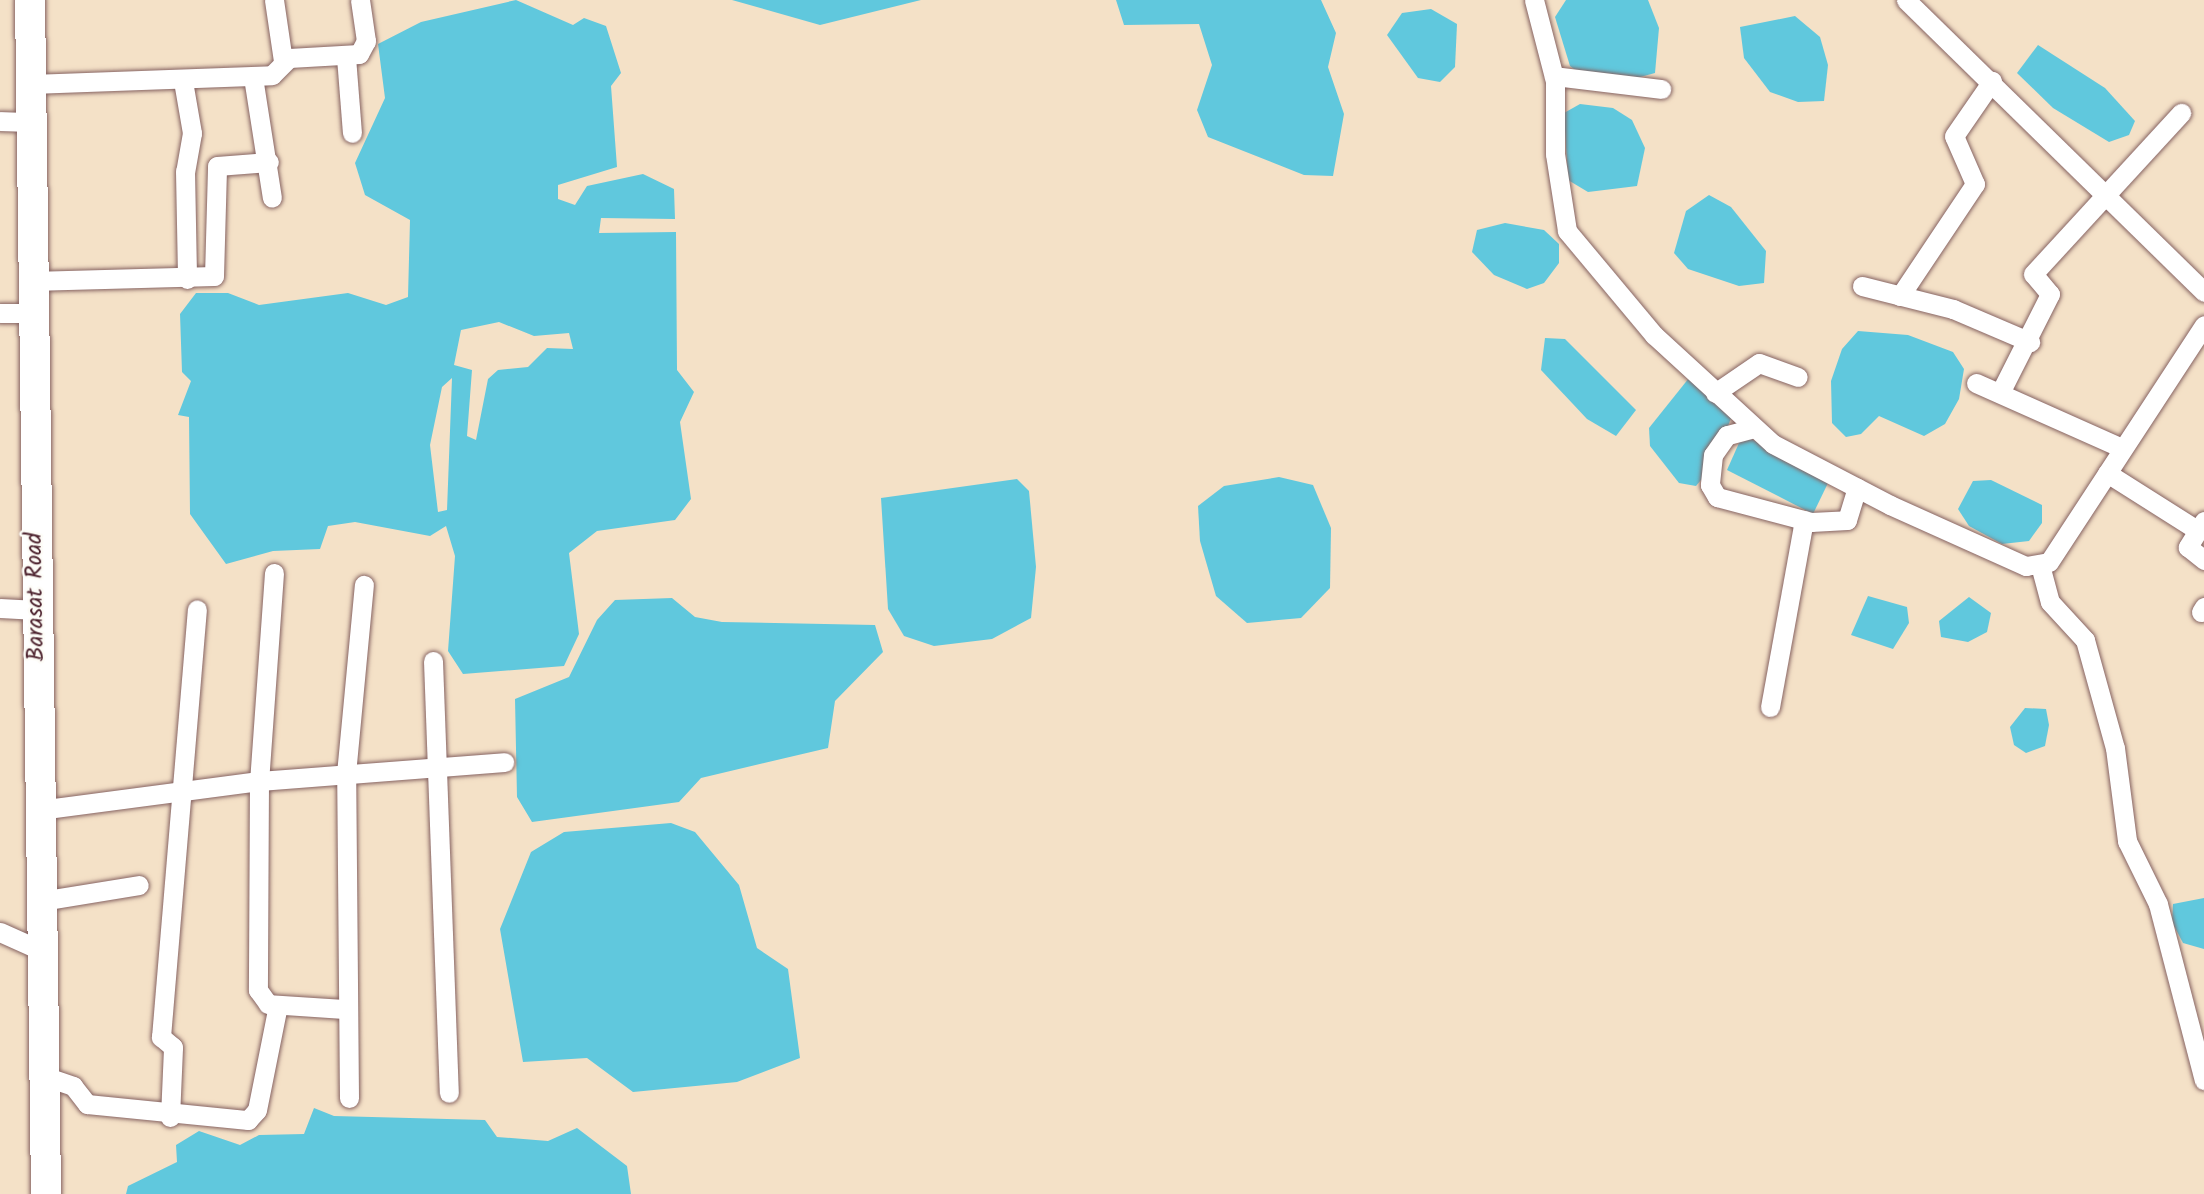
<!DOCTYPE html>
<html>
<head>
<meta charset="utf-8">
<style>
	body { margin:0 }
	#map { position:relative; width:2204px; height:1194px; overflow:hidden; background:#f4e1c7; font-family:Kalam,sans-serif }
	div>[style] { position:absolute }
	.water>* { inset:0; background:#60c8dd }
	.roads { filter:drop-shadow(0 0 2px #866362) drop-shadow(0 0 2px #866362) }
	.street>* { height:19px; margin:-9.5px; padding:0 9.5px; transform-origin:9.5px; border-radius:9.5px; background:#fff }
	.primary>* { height:30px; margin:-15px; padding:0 15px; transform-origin:15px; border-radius:15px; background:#fff }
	span { translate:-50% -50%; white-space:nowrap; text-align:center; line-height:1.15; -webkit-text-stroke:5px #fdfcf7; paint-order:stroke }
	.street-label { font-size:23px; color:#4a1f2b }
</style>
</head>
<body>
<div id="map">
	<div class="water">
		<div style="clip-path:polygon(evenodd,516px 0,573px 25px,584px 18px,606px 26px,621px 73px,611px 86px,617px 167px,558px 185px,558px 199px,575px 205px,587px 186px,643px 174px,674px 189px,675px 219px,601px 218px,599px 233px,676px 232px,677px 370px,694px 392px,680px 422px,691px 499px,675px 520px,597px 531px,569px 553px,579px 634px,564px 666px,463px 674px,448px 651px,455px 556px,446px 526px,430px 536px,355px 522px,328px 526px,320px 549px,273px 551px,226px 564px,190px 514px,189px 417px,178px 415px,191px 381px,182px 372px,180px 314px,196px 293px,228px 293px,259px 305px,348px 293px,386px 305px,408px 297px,410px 220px,365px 195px,355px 163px,385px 98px,378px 44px,421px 22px,516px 0,499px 322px,534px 336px,569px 333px,573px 349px,547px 348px,528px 367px,498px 370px,488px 379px,476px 440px,467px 436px,472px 370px,454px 365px,461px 330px,499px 322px,516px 0,452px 378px,447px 510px,438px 512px,430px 445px,442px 387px,452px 378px)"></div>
		<div style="clip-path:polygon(732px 0,921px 0,820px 25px)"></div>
		<div style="clip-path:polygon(1116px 0,1321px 0,1336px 33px,1328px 67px,1344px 114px,1333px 176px,1304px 175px,1208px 137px,1197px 110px,1212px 65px,1199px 24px,1124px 25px)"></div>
		<div style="clip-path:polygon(1566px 0,1648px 0,1659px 28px,1655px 73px,1633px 79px,1582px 75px,1570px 66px,1555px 17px)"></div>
		<div style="clip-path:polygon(1431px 9px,1457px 24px,1455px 67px,1440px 82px,1418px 78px,1387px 35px,1402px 13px)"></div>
		<div style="clip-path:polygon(1795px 16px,1820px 37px,1828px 65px,1824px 101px,1798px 102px,1770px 92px,1744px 58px,1740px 27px)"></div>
		<div style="clip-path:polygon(2038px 45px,2105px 88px,2135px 121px,2129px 135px,2109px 142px,2053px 108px,2017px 73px)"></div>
		<div style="clip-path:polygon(1580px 104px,1613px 108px,1632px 120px,1645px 148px,1637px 186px,1588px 192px,1568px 180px,1564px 113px)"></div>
		<div style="clip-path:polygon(1709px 195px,1731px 207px,1766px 251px,1764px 283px,1739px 286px,1688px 269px,1674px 253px,1686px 211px)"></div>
		<div style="clip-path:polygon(1505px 223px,1544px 230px,1559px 244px,1559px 263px,1544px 283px,1527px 289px,1494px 275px,1472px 252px,1477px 230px)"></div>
		<div style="clip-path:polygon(1858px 331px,1908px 335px,1953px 352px,1964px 369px,1959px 399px,1945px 424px,1924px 436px,1879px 416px,1861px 434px,1846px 437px,1832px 423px,1831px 381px,1842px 349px)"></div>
		<div style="clip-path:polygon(1545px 338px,1565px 339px,1636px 410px,1616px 436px,1587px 419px,1541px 370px)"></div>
		<div style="clip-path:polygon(1689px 378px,1731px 418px,1715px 463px,1696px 486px,1679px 483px,1650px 446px,1649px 428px)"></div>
		<div style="clip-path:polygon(1743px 434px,1828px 483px,1813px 514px,1727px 470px)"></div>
		<div style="clip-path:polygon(1279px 477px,1313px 485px,1331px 528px,1330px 588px,1301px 618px,1247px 623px,1216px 596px,1200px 541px,1198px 506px,1224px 486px)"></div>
		<div style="clip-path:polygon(1017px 479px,1029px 491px,1036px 567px,1031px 618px,992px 639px,934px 646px,904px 636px,888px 609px,881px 498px)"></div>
		<div style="clip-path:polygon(1991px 480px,2042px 505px,2042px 523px,2029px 541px,2002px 544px,1969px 526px,1958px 509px,1973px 481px)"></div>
		<div style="clip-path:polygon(1868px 596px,1907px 607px,1909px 623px,1893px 649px,1851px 635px)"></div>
		<div style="clip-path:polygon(1969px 597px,1991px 613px,1987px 632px,1968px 642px,1941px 637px,1939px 621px)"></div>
		<div style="clip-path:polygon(672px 598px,695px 617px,722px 622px,875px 625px,883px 652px,835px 701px,828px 748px,701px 778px,679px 802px,532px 822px,517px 797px,515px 699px,569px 677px,597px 620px,615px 600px)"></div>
		<div style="clip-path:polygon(2025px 708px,2046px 709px,2049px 725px,2045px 746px,2026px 753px,2014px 745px,2010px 727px)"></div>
		<div style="clip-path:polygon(671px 823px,695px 832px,739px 885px,757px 948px,788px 969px,800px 1058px,737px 1082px,633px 1092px,587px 1058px,523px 1062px,500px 929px,531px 852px,564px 832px)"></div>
		<div style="clip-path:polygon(2204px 898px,2204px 949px,2183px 943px,2172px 922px,2173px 904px)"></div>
		<div style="clip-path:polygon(314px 1108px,334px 1116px,485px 1120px,497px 1137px,548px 1141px,577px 1128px,627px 1166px,631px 1194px,126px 1194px,128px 1186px,177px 1162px,176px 1145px,199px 1131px,240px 1145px,259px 1135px,304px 1134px)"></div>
	</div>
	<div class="roads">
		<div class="street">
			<div style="left:274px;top:0;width:62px;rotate:81.6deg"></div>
			<div style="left:1534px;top:0;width:84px;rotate:75.5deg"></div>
			<div style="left:1555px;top:81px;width:73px;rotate:90deg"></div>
			<div style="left:1555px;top:154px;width:78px;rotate:81.1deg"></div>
			<div style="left:1567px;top:231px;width:136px;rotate:50.1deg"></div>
			<div style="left:1654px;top:335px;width:161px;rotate:42.5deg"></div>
			<div style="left:1773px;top:444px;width:132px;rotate:27.5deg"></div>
			<div style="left:1890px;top:505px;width:149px;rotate:24.2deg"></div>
			<div style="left:2026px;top:566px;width:23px;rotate:-10deg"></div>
			<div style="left:2049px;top:562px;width:283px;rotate:-56.8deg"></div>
			<div style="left:1906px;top:0;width:417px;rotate:44.4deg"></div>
			<div style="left:346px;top:57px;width:76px;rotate:85.5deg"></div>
			<div style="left:1554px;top:76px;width:108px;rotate:6.9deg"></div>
			<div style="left:253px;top:77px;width:122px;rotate:81.1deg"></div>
			<div style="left:183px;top:81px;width:53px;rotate:80.2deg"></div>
			<div style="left:192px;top:133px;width:39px;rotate:100deg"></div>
			<div style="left:185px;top:171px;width:108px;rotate:88.9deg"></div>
			<div style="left:31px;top:84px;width:241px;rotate:-2.1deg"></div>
			<div style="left:272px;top:75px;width:24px;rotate:-45deg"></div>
			<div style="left:289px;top:58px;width:70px;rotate:-3.3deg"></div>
			<div style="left:359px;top:54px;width:15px;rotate:-62deg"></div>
			<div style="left:366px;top:41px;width:41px;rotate:-98.3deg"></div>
			<div style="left:0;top:121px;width:30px;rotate:2deg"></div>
			<div style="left:31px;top:281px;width:183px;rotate:-1.6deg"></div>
			<div style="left:214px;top:276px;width:110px;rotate:-88.4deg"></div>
			<div style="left:217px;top:166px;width:52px;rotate:-4.4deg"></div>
			<div style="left:1862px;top:286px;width:94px;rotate:14.2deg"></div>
			<div style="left:1953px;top:309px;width:84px;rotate:23.2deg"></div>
			<div style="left:1900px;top:296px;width:135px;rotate:-56.2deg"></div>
			<div style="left:1975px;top:184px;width:52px;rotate:-113.6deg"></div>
			<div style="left:1954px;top:136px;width:67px;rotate:-55.4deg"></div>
			<div style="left:0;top:313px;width:32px"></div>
			<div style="left:1976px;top:383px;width:160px;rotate:24deg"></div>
			<div style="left:1715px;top:393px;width:53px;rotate:-34.3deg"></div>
			<div style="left:1759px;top:363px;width:41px;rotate:19.7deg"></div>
			<div style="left:2000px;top:393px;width:111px;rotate:-63.2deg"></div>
			<div style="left:2050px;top:294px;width:26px;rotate:-130deg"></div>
			<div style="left:2033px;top:274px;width:219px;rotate:-47.4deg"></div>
			<div style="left:1754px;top:428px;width:28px;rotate:165deg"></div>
			<div style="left:1727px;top:435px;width:24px;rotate:125deg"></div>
			<div style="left:1713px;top:455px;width:30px;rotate:96deg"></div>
			<div style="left:1710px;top:485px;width:14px;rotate:60deg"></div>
			<div style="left:1717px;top:497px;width:97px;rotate:14.9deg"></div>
			<div style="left:1811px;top:522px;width:36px;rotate:-3deg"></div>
			<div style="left:1847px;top:520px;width:34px;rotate:-73deg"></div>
			<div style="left:2107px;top:473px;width:107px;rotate:32.3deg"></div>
			<div style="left:2204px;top:521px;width:31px;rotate:122deg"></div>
			<div style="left:2188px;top:547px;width:21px;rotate:39deg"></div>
			<div style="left:2040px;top:565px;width:38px;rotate:75deg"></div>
			<div style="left:2050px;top:602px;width:52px;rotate:47.4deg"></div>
			<div style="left:2085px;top:640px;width:112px;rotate:74.5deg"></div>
			<div style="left:2115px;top:748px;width:94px;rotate:82.6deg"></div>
			<div style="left:2127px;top:841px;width:70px;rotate:63.8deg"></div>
			<div style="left:2158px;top:904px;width:182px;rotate:75.4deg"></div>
			<div style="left:274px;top:573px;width:209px;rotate:94.1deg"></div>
			<div style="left:259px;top:781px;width:209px;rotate:90.3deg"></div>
			<div style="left:258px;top:990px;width:17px;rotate:54deg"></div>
			<div style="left:268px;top:1004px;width:78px;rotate:3.7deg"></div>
			<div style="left:0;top:608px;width:37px;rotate:3deg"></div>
			<div style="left:2201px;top:612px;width:6px;rotate:-59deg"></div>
			<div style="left:433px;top:661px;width:432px;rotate:87.9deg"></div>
			<div style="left:1770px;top:707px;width:190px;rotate:-79.7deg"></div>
			<div style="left:39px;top:810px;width:222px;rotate:-7.5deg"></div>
			<div style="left:259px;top:781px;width:246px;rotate:-4.4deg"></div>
			<div style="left:41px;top:901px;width:99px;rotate:-9.3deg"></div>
			<div style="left:0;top:932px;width:44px;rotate:24.2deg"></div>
			<div style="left:44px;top:1076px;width:31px;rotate:19deg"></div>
			<div style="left:73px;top:1086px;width:23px;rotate:52deg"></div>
			<div style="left:87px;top:1104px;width:162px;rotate:5.7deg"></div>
			<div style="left:248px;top:1120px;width:13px;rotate:-48deg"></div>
			<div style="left:257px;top:1110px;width:107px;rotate:-78.7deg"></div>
			<div style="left:349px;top:1098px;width:324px;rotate:-90.5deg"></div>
			<div style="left:346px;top:774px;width:190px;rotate:-84.6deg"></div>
			<div style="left:170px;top:1117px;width:70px;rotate:-87.5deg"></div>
			<div style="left:173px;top:1047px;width:16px;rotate:-140deg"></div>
			<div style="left:161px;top:1037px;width:429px;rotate:-85.2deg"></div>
		</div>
		<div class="primary">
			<div style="left:30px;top:0;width:1194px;rotate:89.23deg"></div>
		</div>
	</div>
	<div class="street-label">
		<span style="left:36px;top:597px;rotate:-91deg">Barasat Road</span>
	</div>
</div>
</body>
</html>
